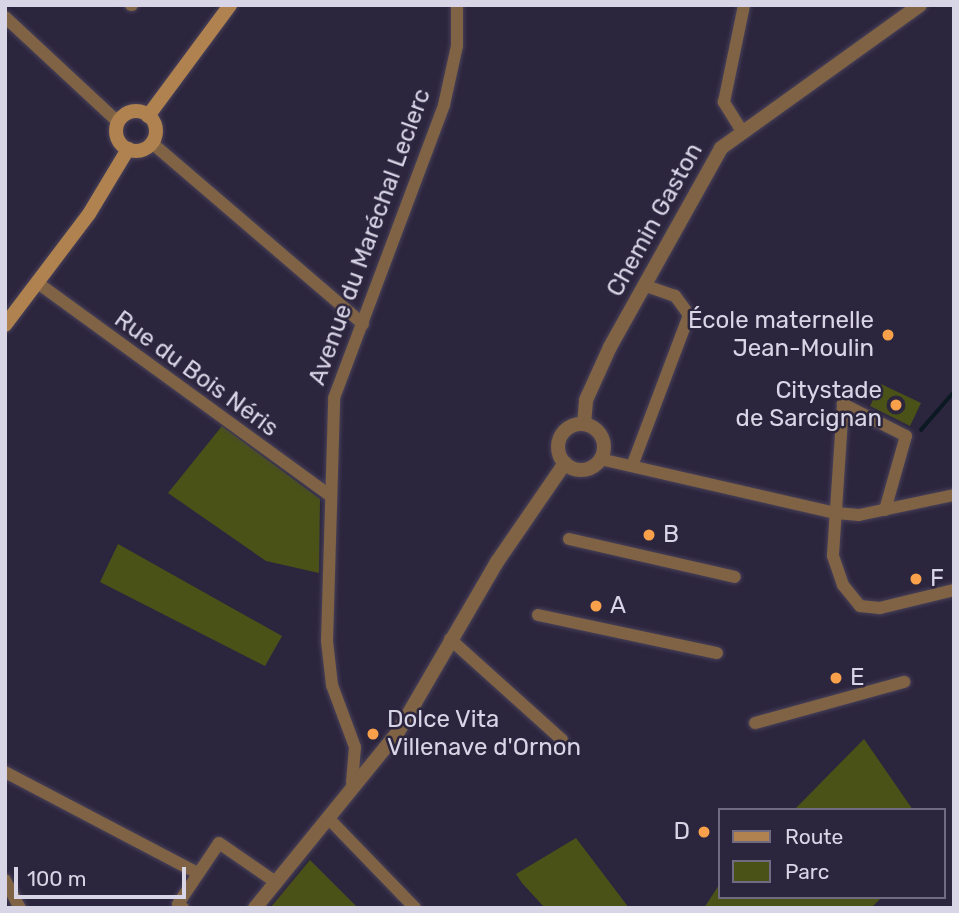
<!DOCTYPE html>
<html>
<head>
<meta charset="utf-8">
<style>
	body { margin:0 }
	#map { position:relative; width:959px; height:913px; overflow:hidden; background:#2c253e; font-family:Rubik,sans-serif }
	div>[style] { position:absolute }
	.green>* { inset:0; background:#4b5218 }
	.stream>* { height:3.5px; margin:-1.75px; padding:0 1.75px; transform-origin:1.75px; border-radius:1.75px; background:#0b1922 }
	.roads { filter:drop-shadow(0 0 2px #484159) drop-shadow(0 0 2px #484159) }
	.minor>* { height:12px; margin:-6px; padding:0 6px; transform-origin:6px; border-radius:6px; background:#7f6344 }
	.tertiary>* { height:14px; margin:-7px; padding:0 7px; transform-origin:7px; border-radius:7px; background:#7f6344 }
	.tertiary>.ring { margin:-7px; padding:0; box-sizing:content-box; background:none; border:14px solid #7f6344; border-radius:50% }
	.secondary>* { height:14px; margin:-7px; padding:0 7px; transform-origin:7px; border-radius:7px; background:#af824f }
	.secondary>.ring { margin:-7px; padding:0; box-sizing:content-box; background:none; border:14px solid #af824f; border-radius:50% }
	.dots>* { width:19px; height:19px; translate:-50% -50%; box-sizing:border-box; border:4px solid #2c253e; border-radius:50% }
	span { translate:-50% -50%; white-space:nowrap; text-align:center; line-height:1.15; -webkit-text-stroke:5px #2c253e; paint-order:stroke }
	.street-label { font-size:24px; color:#d8d5e6 }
	.poi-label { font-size:24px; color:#d8d5e6 }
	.right { translate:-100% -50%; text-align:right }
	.left { translate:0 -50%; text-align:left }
	.frame { position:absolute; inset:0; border:7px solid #d8d5e6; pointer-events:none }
	.legend { position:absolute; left:718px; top:808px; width:228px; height:91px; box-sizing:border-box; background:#2c253e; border:2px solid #716b81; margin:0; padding:9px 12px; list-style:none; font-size:21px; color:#d8d5e6 }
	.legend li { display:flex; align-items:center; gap:14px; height:35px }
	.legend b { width:35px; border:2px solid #716b81 }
	.scale { position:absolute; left:14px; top:867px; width:172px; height:32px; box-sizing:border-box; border:4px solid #d8d5e6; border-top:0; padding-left:9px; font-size:21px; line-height:24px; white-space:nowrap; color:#d8d5e6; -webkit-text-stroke:5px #2c253e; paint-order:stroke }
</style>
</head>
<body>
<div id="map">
	<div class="green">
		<div style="clip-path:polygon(881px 384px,921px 403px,910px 426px,870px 406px)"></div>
		<div style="clip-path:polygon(222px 426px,320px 499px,319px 573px,266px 561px,168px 493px)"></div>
		<div style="clip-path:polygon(118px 544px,282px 636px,265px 666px,100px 582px)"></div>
		<div style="clip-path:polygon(864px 739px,913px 810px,794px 810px)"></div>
		<div style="clip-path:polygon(576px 838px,629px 908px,545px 908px,522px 883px,516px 874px)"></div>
		<div style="clip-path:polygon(310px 860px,358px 908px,270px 908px)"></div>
		<div style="clip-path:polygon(719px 885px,719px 897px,882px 897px,871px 908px,704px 908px)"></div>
	</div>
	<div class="stream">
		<div style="left:921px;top:430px;width:50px;rotate:-49deg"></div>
	</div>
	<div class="roads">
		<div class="minor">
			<div style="left:131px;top:5px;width:1px"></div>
			<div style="left:5px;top:17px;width:154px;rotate:42.9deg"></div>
			<div style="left:740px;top:128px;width:31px;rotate:-122deg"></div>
			<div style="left:724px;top:102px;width:99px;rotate:-78.3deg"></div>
			<div style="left:152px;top:143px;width:278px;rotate:40.6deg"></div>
			<div style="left:39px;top:284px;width:359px;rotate:36deg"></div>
			<div style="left:600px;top:459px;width:242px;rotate:12.9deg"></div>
			<div style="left:836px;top:513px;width:23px;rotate:5deg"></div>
			<div style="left:859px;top:515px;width:97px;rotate:-11.9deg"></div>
			<div style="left:632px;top:466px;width:161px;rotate:-69.3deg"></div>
			<div style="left:689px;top:315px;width:24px;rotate:-126deg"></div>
			<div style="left:675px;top:296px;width:31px;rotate:-161deg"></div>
			<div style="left:885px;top:510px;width:77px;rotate:-74.2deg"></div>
			<div style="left:906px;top:436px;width:71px;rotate:-153.1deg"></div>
			<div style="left:843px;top:404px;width:152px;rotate:93.8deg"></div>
			<div style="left:833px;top:556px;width:31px;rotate:71deg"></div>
			<div style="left:843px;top:585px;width:27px;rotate:51deg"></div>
			<div style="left:860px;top:606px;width:20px;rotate:6deg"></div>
			<div style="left:880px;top:608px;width:76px;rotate:-13.7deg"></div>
			<div style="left:569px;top:539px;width:170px;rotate:12.9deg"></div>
			<div style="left:538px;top:615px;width:183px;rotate:12deg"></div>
			<div style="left:450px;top:639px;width:151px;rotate:42deg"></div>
			<div style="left:755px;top:723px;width:155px;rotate:-15.4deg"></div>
			<div style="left:5px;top:772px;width:217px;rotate:27.7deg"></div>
			<div style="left:352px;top:782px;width:35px;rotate:-85deg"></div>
			<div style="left:355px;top:747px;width:66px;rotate:-110.4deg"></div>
			<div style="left:332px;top:685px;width:44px;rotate:-96.5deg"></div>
			<div style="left:327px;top:641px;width:243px;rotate:-88.3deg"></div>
			<div style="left:334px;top:398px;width:313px;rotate:-69.4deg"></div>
			<div style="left:444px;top:105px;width:60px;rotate:-77.6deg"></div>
			<div style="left:457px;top:46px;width:41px;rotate:-90deg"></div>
			<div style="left:331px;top:821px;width:121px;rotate:46deg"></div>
			<div style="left:5px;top:880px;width:32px;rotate:62deg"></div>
			<div style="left:183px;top:908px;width:6px;rotate:-141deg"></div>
			<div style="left:178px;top:904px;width:73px;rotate:-56.1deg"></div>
			<div style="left:219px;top:843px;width:70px;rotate:34.6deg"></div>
		</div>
		<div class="tertiary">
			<div style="left:584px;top:424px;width:24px;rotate:-85deg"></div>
			<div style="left:586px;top:400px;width:58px;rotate:-65.6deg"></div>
			<div style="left:610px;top:347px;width:228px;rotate:-60.8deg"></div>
			<div style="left:721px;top:148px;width:245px;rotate:-35.7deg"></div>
			<div class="ring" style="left:558px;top:424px;width:32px;height:32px"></div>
			<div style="left:255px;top:908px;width:227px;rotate:-50.9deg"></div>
			<div style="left:398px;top:732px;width:197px;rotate:-59.8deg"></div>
			<div style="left:497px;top:562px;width:120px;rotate:-55.5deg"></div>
		</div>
		<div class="secondary">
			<div class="ring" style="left:116px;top:111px;width:26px;height:26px"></div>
			<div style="left:148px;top:116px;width:138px;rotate:-53.5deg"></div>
			<div style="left:5px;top:325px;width:139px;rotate:-52.9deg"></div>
			<div style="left:89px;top:214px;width:76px;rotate:-59deg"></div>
		</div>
	</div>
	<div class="dots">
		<div style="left:888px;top:335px;background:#f8a14a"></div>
		<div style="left:896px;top:405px;background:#f8a14a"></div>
		<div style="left:649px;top:535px;background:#f8a14a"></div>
		<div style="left:916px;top:579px;background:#f8a14a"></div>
		<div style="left:596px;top:606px;background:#f8a14a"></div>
		<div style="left:836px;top:678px;background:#f8a14a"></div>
		<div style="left:373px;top:734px;background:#f8a14a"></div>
		<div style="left:704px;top:832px;background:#f8a14a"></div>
	</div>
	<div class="street-label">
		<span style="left:655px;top:220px;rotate:-61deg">Chemin Gaston</span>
		<span style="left:370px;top:237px;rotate:-70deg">Avenue du Maréchal Leclerc</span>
		<span style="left:196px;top:374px;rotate:36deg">Rue du Bois Néris</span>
	</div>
	<div class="poi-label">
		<span class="right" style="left:874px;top:335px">École maternelle<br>Jean-Moulin</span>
		<span class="right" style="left:882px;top:405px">Citystade<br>de Sarcignan</span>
		<span class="left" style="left:663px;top:535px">B</span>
		<span class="left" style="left:930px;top:579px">F</span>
		<span class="left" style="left:610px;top:606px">A</span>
		<span class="left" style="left:850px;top:678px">E</span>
		<span class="left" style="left:387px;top:734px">Dolce Vita<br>Villenave d'Ornon</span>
		<span class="right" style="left:690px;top:832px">D</span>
	</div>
	<div class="frame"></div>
	<ul class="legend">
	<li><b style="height:9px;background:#af824f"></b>Route</li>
	<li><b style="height:19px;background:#4b5218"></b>Parc</li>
	</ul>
	<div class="scale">100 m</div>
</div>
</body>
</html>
